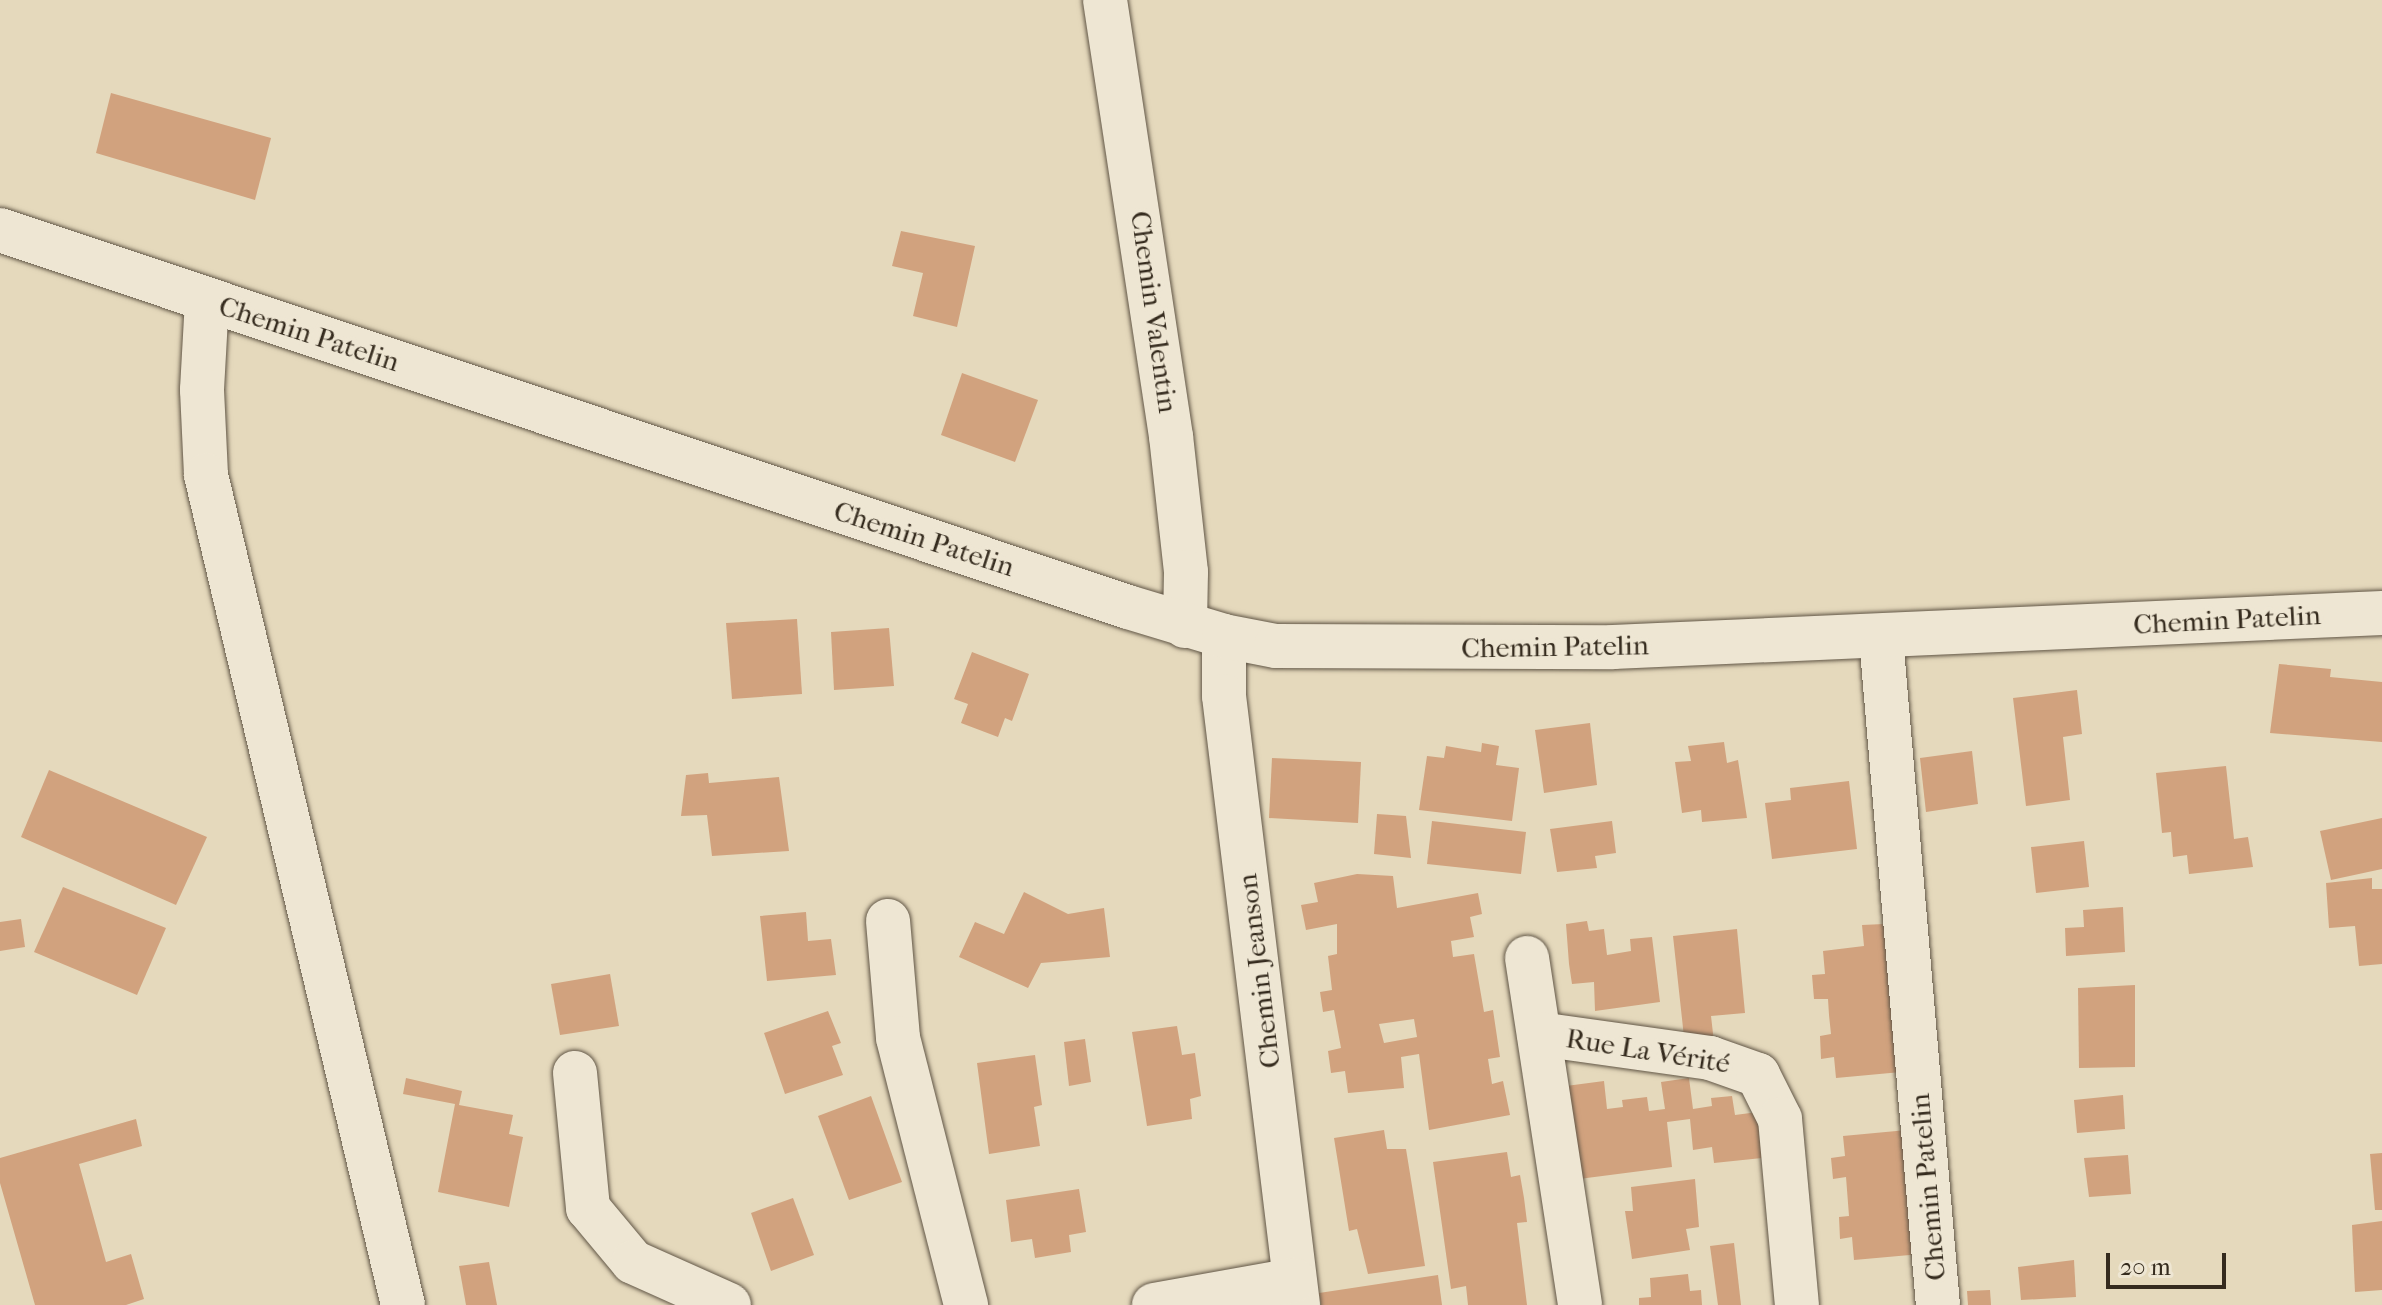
<!DOCTYPE html>
<html>
<head>
<meta charset="utf-8">
<style>
	body { margin:0 }
	#map { position:relative; width:2382px; height:1305px; overflow:hidden; background:#e5d9bc; font-family:"IM FELL French Canon",serif }
	div>[style] { position:absolute }
	.building>* { inset:0; background:#d1a27e }
	.roads { filter:drop-shadow(0 0 2px #615646) drop-shadow(0 0 2px #615646) }
	.minor>* { height:44px; margin:-22px; padding:0 22px; transform-origin:22px; border-radius:22px; background:#eee6d3 }
	.secondary>* { height:44px; margin:-22px; padding:0 22px; transform-origin:22px; border-radius:22px; background:#eee6d3 }
	span { translate:-50% -50%; white-space:nowrap; text-align:center; line-height:1.15; -webkit-text-stroke:8px #eee6d3; paint-order:stroke }
	.street-label { font-size:28px; color:#352b1e }
	.scale { position:absolute; left:2106px; top:1253px; width:120px; height:36px; box-sizing:border-box; border:4px solid #352b1e; border-top:0; padding-left:10px; font-size:24px; line-height:28px; white-space:nowrap; color:#352b1e; -webkit-text-stroke:6px #eee6d3; paint-order:stroke }
</style>
</head>
<body>
<div id="map">
	<div class="building">
		<div style="clip-path:polygon(111px 93px,271px 138px,255px 200px,96px 153px)"></div>
		<div style="clip-path:polygon(901px 231px,975px 246px,957px 327px,913px 316px,923px 273px,892px 266px)"></div>
		<div style="clip-path:polygon(962px 373px,1038px 400px,1015px 462px,941px 435px)"></div>
		<div style="clip-path:polygon(797px 619px,802px 694px,732px 699px,726px 623px)"></div>
		<div style="clip-path:polygon(889px 628px,894px 686px,834px 690px,831px 632px)"></div>
		<div style="clip-path:polygon(972px 652px,1029px 674px,1012px 721px,1005px 718px,998px 737px,961px 723px,968px 704px,954px 699px)"></div>
		<div style="clip-path:polygon(2279px 664px,2331px 669px,2330px 677px,2382px 682px,2382px 742px,2270px 733px)"></div>
		<div style="clip-path:polygon(2077px 690px,2082px 734px,2063px 737px,2070px 800px,2026px 806px,2013px 698px)"></div>
		<div style="clip-path:polygon(1590px 723px,1597px 785px,1544px 793px,1535px 730px)"></div>
		<div style="clip-path:polygon(1724px 742px,1727px 763px,1738px 760px,1747px 818px,1702px 822px,1701px 810px,1682px 813px,1675px 762px,1691px 761px,1688px 746px)"></div>
		<div style="clip-path:polygon(1482px 743px,1499px 746px,1496px 765px,1519px 768px,1512px 821px,1419px 810px,1427px 756px,1444px 758px,1446px 746px,1481px 752px)"></div>
		<div style="clip-path:polygon(1972px 751px,1978px 804px,1926px 812px,1920px 758px)"></div>
		<div style="clip-path:polygon(1272px 758px,1361px 762px,1358px 823px,1269px 818px)"></div>
		<div style="clip-path:polygon(2226px 766px,2234px 839px,2248px 837px,2253px 867px,2189px 874px,2187px 855px,2173px 857px,2171px 832px,2162px 833px,2156px 773px)"></div>
		<div style="clip-path:polygon(49px 770px,207px 837px,176px 905px,21px 837px)"></div>
		<div style="clip-path:polygon(708px 773px,709px 783px,779px 777px,789px 851px,712px 856px,707px 815px,681px 816px,686px 775px)"></div>
		<div style="clip-path:polygon(1849px 781px,1857px 849px,1772px 859px,1765px 803px,1791px 800px,1790px 788px)"></div>
		<div style="clip-path:polygon(1377px 814px,1406px 816px,1411px 858px,1374px 854px)"></div>
		<div style="clip-path:polygon(2382px 818px,2382px 869px,2331px 880px,2320px 831px)"></div>
		<div style="clip-path:polygon(1432px 821px,1526px 832px,1521px 874px,1427px 864px)"></div>
		<div style="clip-path:polygon(1612px 821px,1616px 853px,1595px 856px,1597px 868px,1557px 872px,1550px 829px)"></div>
		<div style="clip-path:polygon(2084px 841px,2089px 887px,2036px 893px,2031px 847px)"></div>
		<div style="clip-path:polygon(evenodd,1357px 874px,1393px 876px,1397px 908px,1478px 893px,1482px 914px,1470px 917px,1474px 937px,1451px 941px,1453px 957px,1474px 954px,1484px 1012px,1493px 1010px,1500px 1057px,1488px 1059px,1492px 1084px,1503px 1081px,1510px 1115px,1429px 1130px,1419px 1054px,1401px 1057px,1404px 1088px,1348px 1093px,1345px 1071px,1331px 1073px,1328px 1051px,1341px 1048px,1334px 1010px,1323px 1012px,1320px 992px,1332px 990px,1328px 956px,1337px 954px,1337px 924px,1306px 930px,1301px 905px,1318px 902px,1314px 883px,1357px 874px,1414px 1019px,1417px 1037px,1384px 1043px,1379px 1024px,1414px 1019px)"></div>
		<div style="clip-path:polygon(2372px 878px,2372px 889px,2382px 889px,2382px 964px,2359px 966px,2355px 926px,2329px 928px,2326px 883px)"></div>
		<div style="clip-path:polygon(63px 887px,166px 928px,137px 995px,34px 952px)"></div>
		<div style="clip-path:polygon(1024px 892px,1068px 914px,1104px 908px,1110px 957px,1041px 963px,1028px 988px,959px 957px,975px 922px,1004px 934px)"></div>
		<div style="clip-path:polygon(2123px 907px,2125px 952px,2066px 956px,2065px 928px,2084px 927px,2083px 910px)"></div>
		<div style="clip-path:polygon(806px 912px,808px 941px,831px 939px,836px 975px,767px 981px,760px 916px)"></div>
		<div style="clip-path:polygon(21px 919px,25px 947px,0 951px,0 922px)"></div>
		<div style="clip-path:polygon(1587px 921px,1589px 931px,1604px 929px,1607px 955px,1631px 951px,1630px 939px,1652px 937px,1660px 1002px,1595px 1011px,1594px 982px,1572px 984px,1569px 964px,1566px 924px)"></div>
		<div style="clip-path:polygon(1884px 924px,1901px 1072px,1836px 1078px,1834px 1057px,1821px 1059px,1820px 1036px,1831px 1034px,1829px 1015px,1828px 999px,1814px 999px,1812px 975px,1825px 974px,1823px 951px,1864px 946px,1862px 925px)"></div>
		<div style="clip-path:polygon(1737px 929px,1745px 1013px,1711px 1016px,1714px 1042px,1684px 1037px,1673px 936px)"></div>
		<div style="clip-path:polygon(610px 974px,619px 1026px,560px 1035px,551px 984px)"></div>
		<div style="clip-path:polygon(2135px 985px,2135px 1067px,2079px 1068px,2078px 988px)"></div>
		<div style="clip-path:polygon(828px 1011px,841px 1043px,832px 1046px,843px 1075px,785px 1094px,764px 1033px)"></div>
		<div style="clip-path:polygon(1177px 1026px,1182px 1055px,1195px 1053px,1201px 1096px,1190px 1099px,1192px 1119px,1147px 1126px,1132px 1032px)"></div>
		<div style="clip-path:polygon(1085px 1039px,1091px 1082px,1069px 1086px,1064px 1042px)"></div>
		<div style="clip-path:polygon(1035px 1055px,1042px 1105px,1034px 1107px,1040px 1146px,989px 1154px,977px 1063px)"></div>
		<div style="clip-path:polygon(406px 1078px,462px 1091px,459px 1105px,513px 1115px,509px 1134px,523px 1137px,509px 1207px,438px 1192px,455px 1104px,403px 1094px)"></div>
		<div style="clip-path:polygon(1689px 1078px,1693px 1109px,1712px 1106px,1711px 1098px,1732px 1096px,1735px 1115px,1758px 1112px,1762px 1158px,1714px 1163px,1712px 1147px,1693px 1150px,1690px 1119px,1667px 1122px,1672px 1167px,1579px 1179px,1566px 1086px,1604px 1081px,1607px 1109px,1623px 1107px,1622px 1100px,1647px 1097px,1649px 1111px,1665px 1109px,1661px 1082px)"></div>
		<div style="clip-path:polygon(2123px 1095px,2125px 1129px,2077px 1133px,2074px 1100px)"></div>
		<div style="clip-path:polygon(871px 1096px,902px 1182px,849px 1200px,818px 1116px)"></div>
		<div style="clip-path:polygon(136px 1119px,142px 1146px,79px 1164px,106px 1262px,131px 1254px,144px 1299px,126px 1305px,35px 1305px,0 1183px,0 1158px)"></div>
		<div style="clip-path:polygon(1384px 1130px,1387px 1149px,1406px 1149px,1425px 1266px,1368px 1274px,1357px 1229px,1349px 1231px,1334px 1138px)"></div>
		<div style="clip-path:polygon(1907px 1130px,1921px 1254px,1854px 1260px,1852px 1237px,1840px 1239px,1839px 1217px,1849px 1216px,1846px 1177px,1833px 1179px,1831px 1158px,1845px 1156px,1843px 1136px)"></div>
		<div style="clip-path:polygon(1507px 1152px,1511px 1177px,1520px 1175px,1524px 1198px,1527px 1222px,1517px 1223px,1527px 1305px,1468px 1305px,1466px 1286px,1451px 1289px,1433px 1162px)"></div>
		<div style="clip-path:polygon(2382px 1153px,2382px 1210px,2375px 1210px,2370px 1154px)"></div>
		<div style="clip-path:polygon(2128px 1155px,2131px 1194px,2089px 1197px,2084px 1158px)"></div>
		<div style="clip-path:polygon(1695px 1179px,1699px 1227px,1686px 1229px,1690px 1250px,1632px 1259px,1625px 1211px,1633px 1211px,1631px 1187px)"></div>
		<div style="clip-path:polygon(1079px 1189px,1086px 1232px,1069px 1235px,1071px 1252px,1035px 1258px,1032px 1239px,1011px 1242px,1006px 1200px)"></div>
		<div style="clip-path:polygon(793px 1198px,814px 1255px,771px 1271px,751px 1213px)"></div>
		<div style="clip-path:polygon(2382px 1221px,2382px 1290px,2355px 1292px,2352px 1225px)"></div>
		<div style="clip-path:polygon(1734px 1243px,1741px 1305px,1718px 1305px,1710px 1246px)"></div>
		<div style="clip-path:polygon(2074px 1260px,2076px 1297px,2021px 1300px,2018px 1267px)"></div>
		<div style="clip-path:polygon(489px 1262px,497px 1305px,466px 1305px,459px 1266px)"></div>
		<div style="clip-path:polygon(1688px 1274px,1690px 1291px,1701px 1290px,1702px 1305px,1639px 1305px,1639px 1298px,1651px 1297px,1650px 1278px)"></div>
		<div style="clip-path:polygon(1438px 1275px,1442px 1305px,1321px 1305px,1319px 1293px)"></div>
		<div style="clip-path:polygon(1990px 1290px,1991px 1305px,1968px 1305px,1967px 1291px)"></div>
	</div>
	<div class="roads">
		<div class="minor">
			<div style="left:1105px;top:0;width:441px;rotate:81.4deg"></div>
			<div style="left:1171px;top:436px;width:137px;rotate:83.7deg"></div>
			<div style="left:1186px;top:572px;width:54px;rotate:91.1deg"></div>
			<div style="left:207px;top:300px;width:90px;rotate:93.2deg"></div>
			<div style="left:202px;top:390px;width:85px;rotate:87.3deg"></div>
			<div style="left:206px;top:475px;width:853px;rotate:76.65deg"></div>
			<div style="left:1224px;top:636px;width:60px;rotate:90deg"></div>
			<div style="left:1224px;top:696px;width:613px;rotate:83.07deg"></div>
			<div style="left:1881px;top:638px;width:669px;rotate:85.12deg"></div>
			<div style="left:888px;top:921px;width:117px;rotate:85.1deg"></div>
			<div style="left:898px;top:1038px;width:276px;rotate:75.7deg"></div>
			<div style="left:1527px;top:958px;width:351px;rotate:81.3deg"></div>
			<div style="left:1539px;top:1034px;width:173px;rotate:8deg"></div>
			<div style="left:1710px;top:1058px;width:51px;rotate:19.5deg"></div>
			<div style="left:1758px;top:1075px;width:49px;rotate:63.4deg"></div>
			<div style="left:1780px;top:1119px;width:187px;rotate:84.8deg"></div>
			<div style="left:575px;top:1073px;width:136px;rotate:84.5deg"></div>
			<div style="left:588px;top:1208px;width:70px;rotate:50.2deg"></div>
			<div style="left:633px;top:1262px;width:105px;rotate:24.1deg"></div>
			<div style="left:1154px;top:1305px;width:142px;rotate:-10.1deg"></div>
		</div>
		<div class="secondary">
			<div style="left:0;top:230px;width:1189px;rotate:18.48deg"></div>
			<div style="left:1128px;top:607px;width:100px;rotate:16.8deg"></div>
			<div style="left:1224px;top:636px;width:53px;rotate:10.9deg"></div>
			<div style="left:1276px;top:646px;width:337px;rotate:0.2deg"></div>
			<div style="left:1613px;top:647px;width:770px;rotate:-2.53deg"></div>
		</div>
	</div>
	<div class="street-label">
		<span style="left:1154px;top:312px;rotate:82deg">Chemin Valentin</span>
		<span style="left:309px;top:334px;rotate:18deg">Chemin Patelin</span>
		<span style="left:924px;top:539px;rotate:18deg">Chemin Patelin</span>
		<span style="left:2227px;top:620px;rotate:-3deg">Chemin Patelin</span>
		<span style="left:1555px;top:647px;rotate:-1deg">Chemin Patelin</span>
		<span style="left:1259px;top:971px;rotate:-97deg">Chemin Jeanson</span>
		<span style="left:1648px;top:1051px;rotate:9deg">Rue La Vérité</span>
		<span style="left:1928px;top:1187px;rotate:-95deg">Chemin Patelin</span>
	</div>
	<div class="scale">20 m</div>
</div>
</body>
</html>
